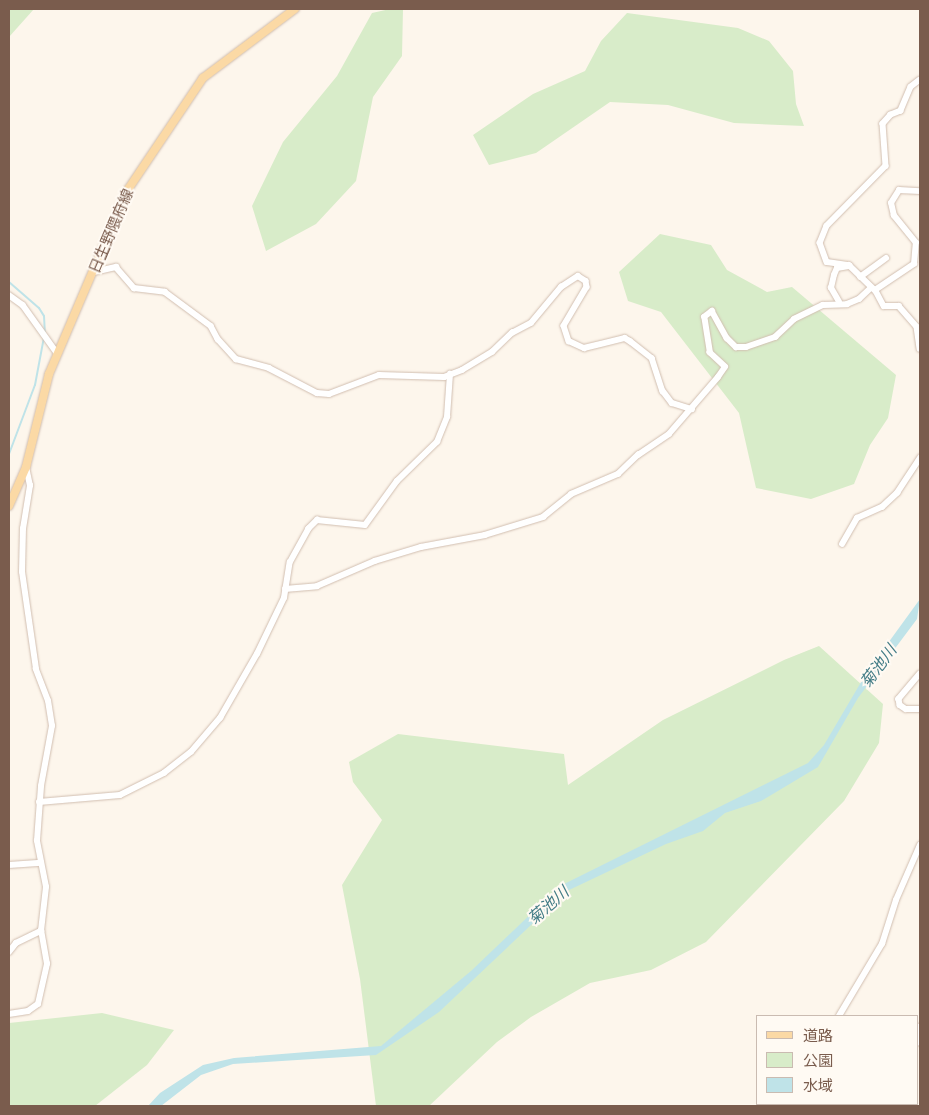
<!DOCTYPE html>
<html>
<head>
<meta charset="utf-8">
<style>
	body { margin:0 }
	#map { position:relative; width:929px; height:1115px; overflow:hidden; background:#fdf6ec; font-family:Inter,"Noto Sans JP",sans-serif }
	div>[style] { position:absolute }
	.green>* { inset:0; background:#d8ecc9 }
	.water>* { inset:0; background:#bfe3e8 }
	.stream>* { height:2px; margin:-1px; padding:0 1px; transform-origin:1px; border-radius:1px; background:#bfe3e8 }
	.roads { filter:drop-shadow(0 0 1px #d1beb0) drop-shadow(0 0 1px #d1beb0) }
	.minor>* { height:5.5px; margin:-2.75px; padding:0 2.75px; transform-origin:2.75px; border-radius:2.75px; background:#fff }
	.major>* { height:8px; margin:-4px; padding:0 4px; transform-origin:4px; border-radius:4px; background:#fbd9a5 }
	span { translate:-50% -50%; white-space:nowrap; text-align:center; line-height:1.15; -webkit-text-stroke:4px #fffaf3; paint-order:stroke }
	.street-label { font-size:15px; color:#7a5c4d }
	.water-label { font-size:16px; color:#437c86; font-style:italic }
	.frame { position:absolute; inset:0; border:10px solid #7a5c4d; pointer-events:none }
	.legend { position:absolute; left:756px; top:1015px; width:162px; height:90px; box-sizing:border-box; background:#fffaf3; border:1px solid #cabbb1; margin:0; padding:6px 9px; list-style:none; font-size:15px; color:#7a5c4d }
	.legend li { display:flex; align-items:center; gap:10px; height:25px }
	.legend b { width:25px; border:1px solid #cabbb1 }
</style>
</head>
<body>
<div id="map">
	<div class="green">
		<div style="clip-path:polygon(9px 9px,34px 9px,9px 37px)"></div>
		<div style="clip-path:polygon(390px 9px,403px 9px,402px 56px,373px 97px,356px 181px,316px 224px,266px 251px,252px 206px,283px 142px,337px 76px,372px 13px)"></div>
		<div style="clip-path:polygon(627px 13px,738px 28px,769px 41px,793px 71px,796px 104px,804px 126px,734px 123px,668px 105px,610px 102px,536px 153px,489px 165px,473px 135px,533px 94px,585px 71px,601px 41px)"></div>
		<div style="clip-path:polygon(660px 234px,711px 245px,727px 270px,767px 292px,792px 287px,896px 375px,888px 418px,870px 445px,854px 484px,811px 499px,756px 488px,739px 413px,661px 312px,628px 301px,619px 272px)"></div>
		<div style="clip-path:polygon(819px 646px,883px 704px,879px 743px,844px 801px,706px 942px,651px 970px,590px 983px,531px 1017px,497px 1042px,429px 1106px,376px 1106px,360px 979px,342px 885px,382px 820px,353px 782px,349px 762px,398px 734px,564px 754px,568px 785px,663px 720px,784px 660px)"></div>
		<div style="clip-path:polygon(102px 1013px,174px 1030px,147px 1065px,95px 1106px,9px 1106px,9px 1023px)"></div>
	</div>
	<div class="water">
		<div style="clip-path:polygon(920px 599px,917px 619px,858px 698px,818px 767px,761px 801px,725px 813px,703px 831px,666px 844px,567px 891px,439px 1012px,376px 1055px,233px 1064px,201px 1075px,161px 1106px,148px 1106px,160px 1093px,203px 1065px,234px 1058px,381px 1046px,471px 971px,560px 886px,808px 763px,824px 745px,867px 672px)"></div>
	</div>
	<div class="stream">
		<div style="left:9px;top:282px;width:40px;rotate:41deg"></div>
		<div style="left:39px;top:308px;width:9px;rotate:58deg"></div>
		<div style="left:44px;top:316px;width:17px;rotate:87deg"></div>
		<div style="left:9px;top:454px;width:74px;rotate:-69.4deg"></div>
		<div style="left:35px;top:385px;width:49px;rotate:-79.4deg"></div>
	</div>
	<div class="roads">
		<div class="minor">
			<div style="left:920px;top:80px;width:11px;rotate:142deg"></div>
			<div style="left:911px;top:87px;width:26px;rotate:113deg"></div>
			<div style="left:901px;top:111px;width:11px;rotate:158deg"></div>
			<div style="left:891px;top:115px;width:12px;rotate:132deg"></div>
			<div style="left:883px;top:124px;width:42px;rotate:85.9deg"></div>
			<div style="left:886px;top:166px;width:84px;rotate:134.5deg"></div>
			<div style="left:827px;top:226px;width:18px;rotate:112deg"></div>
			<div style="left:820px;top:243px;width:20px;rotate:70deg"></div>
			<div style="left:827px;top:262px;width:22px;rotate:8deg"></div>
			<div style="left:849px;top:265px;width:37px;rotate:44deg"></div>
			<div style="left:876px;top:291px;width:17px;rotate:62deg"></div>
			<div style="left:884px;top:306px;width:15px"></div>
			<div style="left:899px;top:306px;width:28px;rotate:49deg"></div>
			<div style="left:917px;top:327px;width:22px;rotate:82deg"></div>
			<div style="left:94px;top:272px;width:23px;rotate:-13deg"></div>
			<div style="left:116px;top:267px;width:28px;rotate:49deg"></div>
			<div style="left:134px;top:288px;width:31px;rotate:7deg"></div>
			<div style="left:165px;top:292px;width:57px;rotate:36.5deg"></div>
			<div style="left:211px;top:326px;width:15px;rotate:62deg"></div>
			<div style="left:218px;top:339px;width:27px;rotate:48deg"></div>
			<div style="left:236px;top:359px;width:34px;rotate:15deg"></div>
			<div style="left:269px;top:368px;width:54px;rotate:27.5deg"></div>
			<div style="left:317px;top:393px;width:12px;rotate:5deg"></div>
			<div style="left:329px;top:394px;width:53px;rotate:-20.8deg"></div>
			<div style="left:379px;top:375px;width:65px;rotate:1.8deg"></div>
			<div style="left:444px;top:377px;width:19px;rotate:-21deg"></div>
			<div style="left:462px;top:370px;width:35px;rotate:-31deg"></div>
			<div style="left:492px;top:352px;width:28px;rotate:-44deg"></div>
			<div style="left:512px;top:333px;width:21px;rotate:-28deg"></div>
			<div style="left:531px;top:323px;width:47px;rotate:-50.2deg"></div>
			<div style="left:561px;top:287px;width:20px;rotate:-33deg"></div>
			<div style="left:578px;top:276px;width:9px;rotate:32deg"></div>
			<div style="left:586px;top:281px;width:6px;rotate:81deg"></div>
			<div style="left:587px;top:287px;width:45px;rotate:120.5deg"></div>
			<div style="left:564px;top:326px;width:16px;rotate:72deg"></div>
			<div style="left:569px;top:341px;width:17px;rotate:25deg"></div>
			<div style="left:584px;top:348px;width:42px;rotate:-13.7deg"></div>
			<div style="left:625px;top:338px;width:6px;rotate:31deg"></div>
			<div style="left:630px;top:341px;width:28px;rotate:38deg"></div>
			<div style="left:652px;top:358px;width:35px;rotate:72deg"></div>
			<div style="left:663px;top:391px;width:15px;rotate:53deg"></div>
			<div style="left:672px;top:403px;width:21px;rotate:17deg"></div>
			<div style="left:860px;top:277px;width:32px;rotate:-36deg"></div>
			<div style="left:875px;top:290px;width:47px;rotate:-33.7deg"></div>
			<div style="left:914px;top:264px;width:21px;rotate:-85deg"></div>
			<div style="left:916px;top:243px;width:35px;rotate:-129deg"></div>
			<div style="left:894px;top:216px;width:13px;rotate:-103deg"></div>
			<div style="left:891px;top:203px;width:15px;rotate:-58deg"></div>
			<div style="left:899px;top:190px;width:21px;rotate:3deg"></div>
			<div style="left:9px;top:295px;width:17px;rotate:36deg"></div>
			<div style="left:23px;top:305px;width:60px;rotate:54.5deg"></div>
			<div style="left:839px;top:302px;width:16px;rotate:-120deg"></div>
			<div style="left:831px;top:288px;width:13px;rotate:-77deg"></div>
			<div style="left:834px;top:275px;width:8px;rotate:-67deg"></div>
			<div style="left:837px;top:268px;width:13px;rotate:-9deg"></div>
			<div style="left:842px;top:544px;width:30px;rotate:-60deg"></div>
			<div style="left:857px;top:518px;width:27px;rotate:-24deg"></div>
			<div style="left:882px;top:507px;width:21px;rotate:-43deg"></div>
			<div style="left:897px;top:493px;width:42px;rotate:-56.7deg"></div>
			<div style="left:285px;top:589px;width:32px;rotate:-5deg"></div>
			<div style="left:317px;top:586px;width:63px;rotate:-23.3deg"></div>
			<div style="left:375px;top:561px;width:48px;rotate:-16.9deg"></div>
			<div style="left:421px;top:547px;width:65px;rotate:-10.6deg"></div>
			<div style="left:485px;top:535px;width:61px;rotate:-17.2deg"></div>
			<div style="left:543px;top:517px;width:36px;rotate:-39deg"></div>
			<div style="left:571px;top:494px;width:51px;rotate:-23.1deg"></div>
			<div style="left:618px;top:474px;width:28px;rotate:-44deg"></div>
			<div style="left:638px;top:455px;width:37px;rotate:-34deg"></div>
			<div style="left:669px;top:434px;width:75px;rotate:-49.3deg"></div>
			<div style="left:718px;top:377px;width:12px;rotate:-55deg"></div>
			<div style="left:725px;top:367px;width:21px;rotate:-137deg"></div>
			<div style="left:710px;top:353px;width:36px;rotate:-99deg"></div>
			<div style="left:704px;top:317px;width:10px;rotate:-37deg"></div>
			<div style="left:712px;top:311px;width:31px;rotate:61deg"></div>
			<div style="left:727px;top:338px;width:13px;rotate:45deg"></div>
			<div style="left:736px;top:347px;width:10px"></div>
			<div style="left:746px;top:347px;width:31px;rotate:-19deg"></div>
			<div style="left:775px;top:337px;width:26px;rotate:-43deg"></div>
			<div style="left:794px;top:319px;width:32px;rotate:-26deg"></div>
			<div style="left:823px;top:305px;width:24px;rotate:-2deg"></div>
			<div style="left:847px;top:304px;width:13px;rotate:-23deg"></div>
			<div style="left:859px;top:299px;width:16px;rotate:-43deg"></div>
			<div style="left:920px;top:674px;width:33px;rotate:130deg"></div>
			<div style="left:899px;top:699px;width:6px;rotate:81deg"></div>
			<div style="left:900px;top:705px;width:7px;rotate:34deg"></div>
			<div style="left:906px;top:709px;width:14px"></div>
			<div style="left:39px;top:802px;width:81px;rotate:-4.9deg"></div>
			<div style="left:120px;top:795px;width:49px;rotate:-26.6deg"></div>
			<div style="left:164px;top:773px;width:34px;rotate:-38deg"></div>
			<div style="left:191px;top:752px;width:45px;rotate:-49.5deg"></div>
			<div style="left:220px;top:718px;width:74px;rotate:-60deg"></div>
			<div style="left:257px;top:654px;width:62px;rotate:-64.3deg"></div>
			<div style="left:284px;top:598px;width:36px;rotate:-81deg"></div>
			<div style="left:290px;top:562px;width:38px;rotate:-61deg"></div>
			<div style="left:308px;top:529px;width:13px;rotate:-45deg"></div>
			<div style="left:317px;top:520px;width:48px;rotate:5.9deg"></div>
			<div style="left:365px;top:525px;width:54px;rotate:-54deg"></div>
			<div style="left:397px;top:481px;width:56px;rotate:-44.3deg"></div>
			<div style="left:437px;top:442px;width:27px;rotate:-68deg"></div>
			<div style="left:447px;top:417px;width:43px;rotate:-86deg"></div>
			<div style="left:9px;top:865px;width:32px;rotate:-4deg"></div>
			<div style="left:9px;top:952px;width:11px;rotate:-52deg"></div>
			<div style="left:16px;top:943px;width:28px;rotate:-26deg"></div>
			<div style="left:9px;top:1014px;width:19px;rotate:-9deg"></div>
			<div style="left:28px;top:1011px;width:12px;rotate:-35deg"></div>
			<div style="left:38px;top:1004px;width:41px;rotate:-77.3deg"></div>
			<div style="left:47px;top:964px;width:34px;rotate:-100deg"></div>
			<div style="left:41px;top:931px;width:44px;rotate:-83.5deg"></div>
			<div style="left:46px;top:887px;width:47px;rotate:-101.1deg"></div>
			<div style="left:37px;top:841px;width:55px;rotate:-85.8deg"></div>
			<div style="left:41px;top:786px;width:61px;rotate:-79.6deg"></div>
			<div style="left:52px;top:726px;width:25px;rotate:-99deg"></div>
			<div style="left:48px;top:701px;width:34px;rotate:-111deg"></div>
			<div style="left:36px;top:669px;width:98px;rotate:-98.2deg"></div>
			<div style="left:22px;top:572px;width:43px;rotate:-88.7deg"></div>
			<div style="left:23px;top:529px;width:44px;rotate:-80.8deg"></div>
			<div style="left:30px;top:486px;width:19px;rotate:-102deg"></div>
			<div style="left:839px;top:1016px;width:84px;rotate:-59.2deg"></div>
			<div style="left:882px;top:944px;width:46px;rotate:-72.3deg"></div>
			<div style="left:896px;top:900px;width:60px;rotate:-66.4deg"></div>
			<div style="left:918px;top:1043px;width:16px;rotate:-83deg"></div>
			<div style="left:786px;top:1106px;width:2px;rotate:-63deg"></div>
			<div style="left:847px;top:1106px;width:4px;rotate:-34deg"></div>
		</div>
		<div class="major">
			<div style="left:9px;top:506px;width:43px;rotate:-66.4deg"></div>
			<div style="left:26px;top:467px;width:96px;rotate:-76.1deg"></div>
			<div style="left:49px;top:374px;width:199px;rotate:-66.9deg"></div>
			<div style="left:127px;top:191px;width:136px;rotate:-56.1deg"></div>
			<div style="left:203px;top:78px;width:115px;rotate:-36.9deg"></div>
		</div>
	</div>
	<div class="street-label">
		<span style="left:111px;top:231px;rotate:-67deg">日生野隈府線</span>
	</div>
	<div class="water-label">
		<span style="left:878px;top:666px;rotate:-53deg">菊池川</span>
		<span style="left:548px;top:905px;rotate:-41deg">菊池川</span>
	</div>
	<div class="frame"></div>
	<ul class="legend">
	<li><b style="height:6px;background:#fbd9a5"></b>道路</li>
	<li><b style="height:14px;background:#d8ecc9"></b>公園</li>
	<li><b style="height:14px;background:#bfe3e8"></b>水域</li>
	</ul>
</div>
</body>
</html>
